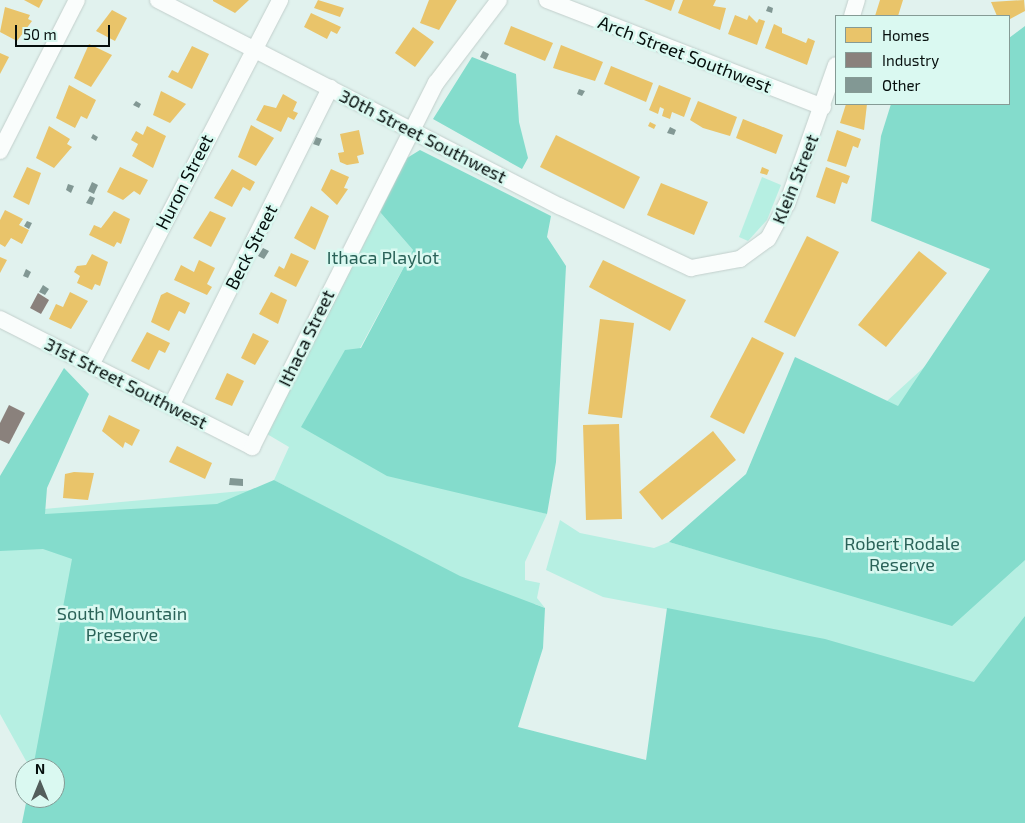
<!DOCTYPE html>
<html>
<head>
<meta charset="utf-8">
<style>
	body { margin:0 }
	#map { position:relative; width:1025px; height:823px; overflow:hidden; background:#e1f2ee; font-family:"Exo 2",sans-serif }
	div>[style] { position:absolute }
	.green>* { inset:0; background:#b6efe2 }
	.forest>* { inset:0; background:#84dccc }
	.homes>* { inset:0; background:#e9c46a }
	.industry>* { inset:0; background:#8a817c }
	.building>* { inset:0; background:#829894 }
	.roads { filter:drop-shadow(0 0 1px #c2cfcc) drop-shadow(0 0 1px #c2cfcc) }
	.minor>* { height:16px; margin:-8px; padding:0 8px; transform-origin:8px; border-radius:8px; background:#fafdfc }
	span { translate:-50% -50%; white-space:nowrap; text-align:center; line-height:1.15; -webkit-text-stroke:5px #daf9f1; paint-order:stroke }
	.street-label { font-size:18px; color:#050e0c }
	.park-label { font-size:18px; color:#2a6258 }
	.legend { position:absolute; left:835px; top:15px; width:175px; height:90px; box-sizing:border-box; background:#daf9f1; border:1px solid #859b95; margin:0; padding:6px 9px; list-style:none; font-size:15px; color:#050e0c }
	.legend li { display:flex; align-items:center; gap:10px; height:25px }
	.legend b { width:25px; border:1px solid #859b95 }
	.north { position:absolute; left:15px; top:758px; width:50px; height:50px; box-sizing:border-box; background:#daf9f1; border:1px solid #859b95; border-radius:50%; rotate:0deg; font-size:14px; font-weight:700; line-height:20px; text-align:center; color:#050e0c }
	.north::after { content:''; display:block; margin:auto; width:18px; height:22px; background:#525e5b; clip-path:polygon(50% 0,100% 100%,50% 72%,0 100%) }
	.scale { position:absolute; left:15px; top:25px; width:95px; height:22px; box-sizing:border-box; border:2px solid #050e0c; border-top:0; padding-left:6px; font-size:15px; line-height:18px; white-space:nowrap; color:#050e0c; -webkit-text-stroke:4px #daf9f1; paint-order:stroke }
</style>
</head>
<body>
<div id="map">
	<div class="green">
		<div style="clip-path:polygon(762px 177px,781px 185px,767px 220px,748px 241px,739px 237px)"></div>
		<div style="clip-path:polygon(380px 212px,413px 250px,360px 348px,480px 495px,547px 514px,525px 562px,525px 580px,540px 583px,537px 598px,545px 608px,535px 604px,501px 734px,753px 792px,796px 634px,603px 597px,546px 570px,560px 520px,580px 533px,654px 548px,669px 542px,700px 551px,784px 495px,1025px 275px,1025px 823px,55px 798px,55px 768px,30px 768px,0 714px,0 513px,253px 490px,331px 510px,274px 480px,289px 447px,267px 434px)"></div>
	</div>
	<div class="forest">
		<div style="clip-path:polygon(1025px 26px,1025px 560px,952px 626px,669px 542px,746px 474px,795px 357px,898px 406px,990px 269px,871px 221px,881px 136px,891px 104px,1009px 104px,1009px 38px)"></div>
		<div style="clip-path:polygon(472px 57px,516px 74px,519px 122px,528px 158px,522px 169px,433px 119px)"></div>
		<div style="clip-path:polygon(420px 150px,551px 216px,547px 237px,566px 266px,556px 462px,547px 514px,387px 476px,301px 427px,345px 350px,361px 348px,413px 250px,380px 212px,407px 158px)"></div>
		<div style="clip-path:polygon(64px 368px,89px 394px,47px 488px,45px 514px,217px 504px,274px 480px,460px 576px,545px 608px,543px 648px,518px 727px,646px 760px,667px 608px,825px 639px,974px 682px,1025px 616px,1025px 823px,22px 823px,27px 798px,55px 798px,55px 768px,33px 768px,72px 559px,43px 549px,0 551px,0 476px)"></div>
	</div>
	<div class="homes">
		<div style="clip-path:polygon(24px 0,43px 0,39px 8px)"></div>
		<div style="clip-path:polygon(249px 0,235px 13px,213px 1px,213px 0)"></div>
		<div style="clip-path:polygon(318px 0,344px 8px,340px 17px,314px 8px)"></div>
		<div style="clip-path:polygon(429px 0,457px 0,439px 30px,420px 23px)"></div>
		<div style="clip-path:polygon(644px 0,675px 0,671px 11px)"></div>
		<div style="clip-path:polygon(683px 0,716px 0,713px 6px,726px 8px,720px 30px,678px 13px)"></div>
		<div style="clip-path:polygon(880px 0,903px 0,898px 16px,875px 16px)"></div>
		<div style="clip-path:polygon(1024px 0,1025px 11px,1010px 19px,997px 16px,991px 2px)"></div>
		<div style="clip-path:polygon(5px 7px,30px 15px,28px 19px,32px 21px,17px 41px,0 32px)"></div>
		<div style="clip-path:polygon(112px 10px,127px 18px,115px 41px,96px 31px)"></div>
		<div style="clip-path:polygon(311px 13px,341px 27px,337px 34px,331px 31px,327px 39px,304px 27px)"></div>
		<div style="clip-path:polygon(735px 15px,747px 20px,749px 15px,757px 23px,759px 19px,765px 21px,757px 45px,728px 34px)"></div>
		<div style="clip-path:polygon(774px 24px,782px 28px,782px 33px,806px 43px,808px 38px,815px 41px,807px 65px,765px 48px)"></div>
		<div style="clip-path:polygon(511px 26px,553px 43px,545px 61px,504px 44px)"></div>
		<div style="clip-path:polygon(413px 27px,434px 42px,415px 67px,395px 53px)"></div>
		<div style="clip-path:polygon(89px 44px,112px 55px,91px 87px,74px 78px)"></div>
		<div style="clip-path:polygon(561px 45px,603px 62px,595px 81px,553px 68px)"></div>
		<div style="clip-path:polygon(192px 46px,209px 54px,192px 89px,168px 77px,172px 70px,178px 73px)"></div>
		<div style="clip-path:polygon(0 53px,9px 57px,0 74px)"></div>
		<div style="clip-path:polygon(611px 66px,653px 83px,646px 102px,604px 84px)"></div>
		<div style="clip-path:polygon(69px 85px,96px 100px,87px 119px,81px 116px,75px 128px,56px 118px)"></div>
		<div style="clip-path:polygon(659px 85px,691px 98px,684px 117px,672px 112px,670px 119px,662px 116px,664px 109px,660px 107px,658px 114px,649px 110px)"></div>
		<div style="clip-path:polygon(161px 91px,186px 104px,170px 123px,153px 115px)"></div>
		<div style="clip-path:polygon(283px 94px,297px 102px,293px 111px,298px 113px,294px 120px,288px 117px,281px 132px,256px 120px,264px 105px,276px 108px)"></div>
		<div style="clip-path:polygon(698px 101px,737px 117px,730px 136px,703px 128px,690px 120px)"></div>
		<div style="clip-path:polygon(846px 104px,867px 104px,864px 130px,840px 123px)"></div>
		<div style="clip-path:polygon(743px 119px,783px 135px,776px 154px,736px 138px)"></div>
		<div style="clip-path:polygon(650px 122px,656px 125px,654px 129px,648px 126px)"></div>
		<div style="clip-path:polygon(251px 125px,274px 138px,256px 166px,238px 157px)"></div>
		<div style="clip-path:polygon(49px 126px,70px 139px,67px 144px,72px 147px,54px 168px,36px 158px)"></div>
		<div style="clip-path:polygon(147px 126px,166px 136px,153px 168px,132px 156px,138px 144px,131px 140px,136px 131px,143px 135px)"></div>
		<div style="clip-path:polygon(359px 130px,364px 154px,357px 156px,359px 163px,347px 165px,340px 162px,338px 153px,344px 152px,340px 134px)"></div>
		<div style="clip-path:polygon(837px 130px,861px 139px,858px 148px,853px 146px,846px 167px,827px 161px)"></div>
		<div style="clip-path:polygon(556px 135px,640px 177px,624px 209px,540px 167px)"></div>
		<div style="clip-path:polygon(27px 167px,41px 173px,29px 205px,13px 197px)"></div>
		<div style="clip-path:polygon(120px 167px,148px 180px,140px 195px,134px 191px,123px 200px,107px 192px)"></div>
		<div style="clip-path:polygon(762px 167px,769px 170px,767px 175px,760px 173px)"></div>
		<div style="clip-path:polygon(826px 167px,850px 176px,847px 184px,842px 182px,835px 204px,816px 197px)"></div>
		<div style="clip-path:polygon(232px 169px,255px 182px,250px 191px,243px 187px,232px 207px,214px 198px)"></div>
		<div style="clip-path:polygon(331px 169px,349px 177px,344px 188px,348px 189px,337px 205px,321px 190px)"></div>
		<div style="clip-path:polygon(661px 183px,708px 202px,694px 235px,647px 215px)"></div>
		<div style="clip-path:polygon(311px 206px,329px 216px,315px 250px,294px 238px)"></div>
		<div style="clip-path:polygon(5px 210px,23px 219px,19px 225px,29px 230px,22px 244px,11px 238px,5px 247px,0 244px,0 220px)"></div>
		<div style="clip-path:polygon(114px 211px,130px 219px,121px 244px,117px 242px,114px 247px,89px 235px,94px 225px,101px 228px)"></div>
		<div style="clip-path:polygon(210px 211px,226px 218px,211px 247px,193px 238px)"></div>
		<div style="clip-path:polygon(807px 236px,839px 252px,795px 337px,764px 322px)"></div>
		<div style="clip-path:polygon(919px 251px,947px 273px,886px 347px,858px 325px)"></div>
		<div style="clip-path:polygon(291px 253px,309px 261px,296px 287px,274px 276px,279px 266px,284px 269px)"></div>
		<div style="clip-path:polygon(92px 254px,108px 262px,100px 286px,95px 284px,92px 290px,77px 283px,80px 276px,74px 272px,77px 266px,86px 265px)"></div>
		<div style="clip-path:polygon(0 257px,7px 260px,0 273px)"></div>
		<div style="clip-path:polygon(199px 260px,215px 268px,207px 284px,212px 287px,207px 295px,174px 280px,181px 265px,194px 272px)"></div>
		<div style="clip-path:polygon(603px 260px,686px 300px,670px 331px,589px 287px)"></div>
		<div style="clip-path:polygon(70px 292px,88px 301px,71px 329px,49px 319px,56px 304px,63px 307px)"></div>
		<div style="clip-path:polygon(167px 292px,190px 303px,185px 314px,179px 311px,169px 331px,151px 322px,161px 295px)"></div>
		<div style="clip-path:polygon(271px 292px,287px 300px,278px 324px,259px 314px)"></div>
		<div style="clip-path:polygon(600px 319px,634px 323px,622px 418px,588px 414px)"></div>
		<div style="clip-path:polygon(147px 332px,170px 343px,165px 353px,159px 350px,149px 370px,131px 361px)"></div>
		<div style="clip-path:polygon(253px 333px,269px 341px,255px 365px,241px 358px)"></div>
		<div style="clip-path:polygon(752px 337px,784px 353px,744px 434px,710px 417px)"></div>
		<div style="clip-path:polygon(227px 373px,244px 381px,232px 406px,215px 399px)"></div>
		<div style="clip-path:polygon(109px 415px,140px 430px,132px 446px,125px 442px,123px 448px,102px 431px)"></div>
		<div style="clip-path:polygon(619px 424px,622px 519px,586px 520px,583px 425px)"></div>
		<div style="clip-path:polygon(713px 431px,736px 460px,662px 520px,639px 492px)"></div>
		<div style="clip-path:polygon(177px 446px,212px 463px,205px 479px,169px 462px)"></div>
		<div style="clip-path:polygon(74px 472px,94px 473px,88px 500px,63px 498px,65px 474px)"></div>
	</div>
	<div class="industry">
		<div style="clip-path:polygon(38px 293px,49px 300px,41px 314px,30px 308px)"></div>
		<div style="clip-path:polygon(9px 405px,25px 413px,9px 444px,0 440px,0 423px)"></div>
	</div>
	<div class="building">
		<div style="clip-path:polygon(768px 6px,773px 8px,772px 13px,766px 11px)"></div>
		<div style="clip-path:polygon(483px 51px,489px 54px,486px 60px,480px 57px)"></div>
		<div style="clip-path:polygon(579px 89px,585px 91px,582px 96px,577px 94px)"></div>
		<div style="clip-path:polygon(136px 101px,141px 104px,139px 108px,133px 105px)"></div>
		<div style="clip-path:polygon(670px 127px,676px 130px,674px 135px,667px 133px)"></div>
		<div style="clip-path:polygon(93px 134px,98px 137px,96px 141px,91px 138px)"></div>
		<div style="clip-path:polygon(316px 137px,322px 139px,319px 146px,313px 144px)"></div>
		<div style="clip-path:polygon(92px 182px,98px 185px,94px 194px,88px 191px)"></div>
		<div style="clip-path:polygon(68px 184px,74px 186px,71px 193px,66px 190px)"></div>
		<div style="clip-path:polygon(90px 196px,95px 198px,92px 205px,86px 203px)"></div>
		<div style="clip-path:polygon(27px 221px,32px 223px,29px 229px,24px 226px)"></div>
		<div style="clip-path:polygon(263px 248px,269px 251px,264px 259px,258px 256px)"></div>
		<div style="clip-path:polygon(26px 269px,31px 272px,28px 278px,23px 276px)"></div>
		<div style="clip-path:polygon(43px 285px,49px 289px,45px 295px,39px 292px)"></div>
		<div style="clip-path:polygon(230px 478px,243px 479px,243px 486px,229px 485px)"></div>
	</div>
	<div class="roads">
		<div class="minor">
			<div style="left:158px;top:0;width:451px;rotate:27.2deg"></div>
			<div style="left:559px;top:206px;width:146px;rotate:25.2deg"></div>
			<div style="left:691px;top:268px;width:50px;rotate:-10.4deg"></div>
			<div style="left:740px;top:259px;width:34px;rotate:-36deg"></div>
			<div style="left:768px;top:239px;width:40px;rotate:-62deg"></div>
			<div style="left:787px;top:204px;width:147px;rotate:-70.6deg"></div>
			<div style="left:547px;top:0;width:296px;rotate:21.2deg"></div>
			<div style="left:852px;top:16px;width:17px;rotate:-73deg"></div>
			<div style="left:0;top:151px;width:169px;rotate:-63deg"></div>
			<div style="left:0;top:319px;width:283px;rotate:26.9deg"></div>
			<div style="left:252px;top:447px;width:408px;rotate:-63.2deg"></div>
			<div style="left:436px;top:83px;width:104px;rotate:-52.8deg"></div>
			<div style="left:91px;top:365px;width:411px;rotate:-62.6deg"></div>
			<div style="left:171px;top:406px;width:356px;rotate:-63.4deg"></div>
		</div>
	</div>
	<div class="street-label">
		<span style="left:685px;top:54px;rotate:21deg">Arch Street Southwest</span>
		<span style="left:423px;top:136px;rotate:27deg">30th Street Southwest</span>
		<span style="left:795px;top:179px;rotate:-68deg">Klein Street</span>
		<span style="left:184px;top:182px;rotate:-63deg">Huron Street</span>
		<span style="left:251px;top:247px;rotate:-63deg">Beck Street</span>
		<span style="left:306px;top:338px;rotate:-64deg">Ithaca Street</span>
		<span style="left:126px;top:383px;rotate:27deg">31st Street Southwest</span>
	</div>
	<div class="park-label">
		<span style="left:383px;top:257px">Ithaca Playlot</span>
		<span style="left:902px;top:554px">Robert Rodale<br>Reserve</span>
		<span style="left:122px;top:624px">South Mountain<br>Preserve</span>
	</div>
	<ul class="legend">
	<li><b style="height:14px;background:#e9c46a"></b>Homes</li>
	<li><b style="height:14px;background:#8a817c"></b>Industry</li>
	<li><b style="height:14px;background:#829894"></b>Other</li>
	</ul>
	<div class="north">N</div>
	<div class="scale">50 m</div>
</div>
</body>
</html>
